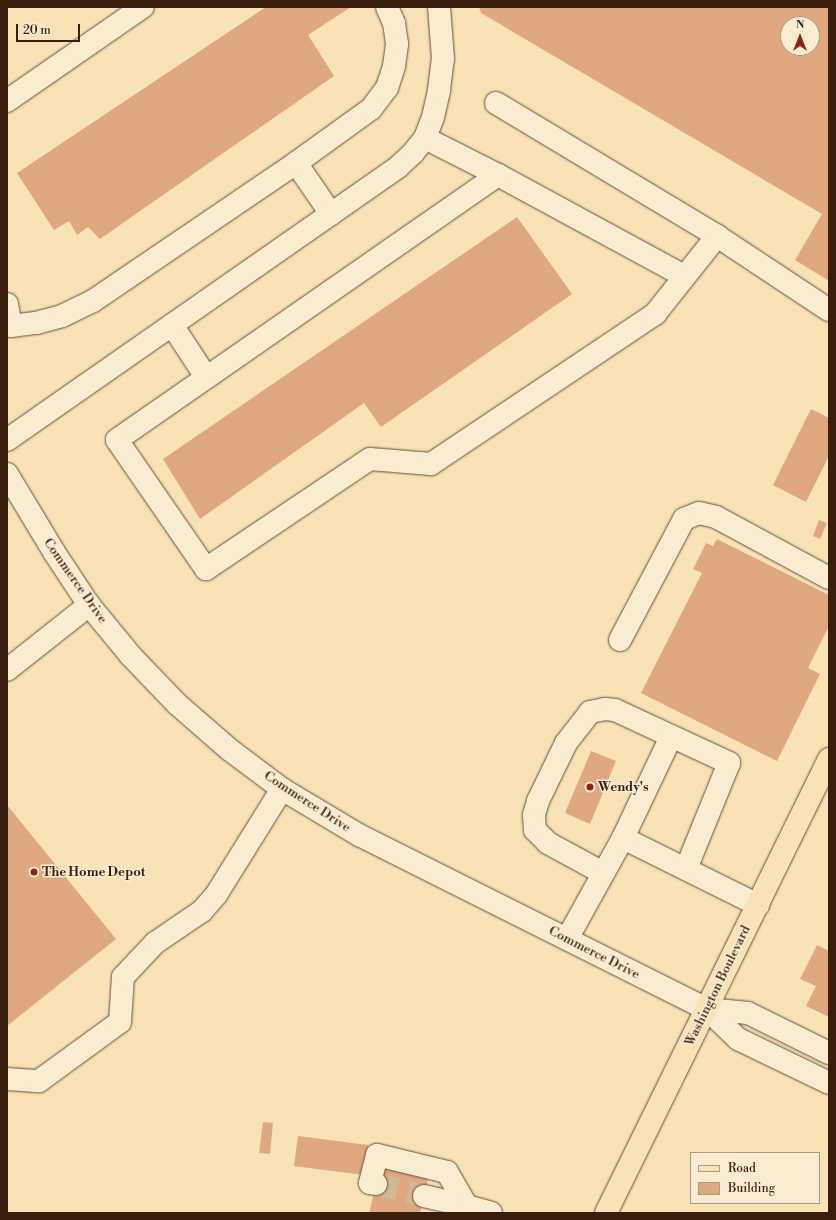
<!DOCTYPE html>
<html>
<head>
<meta charset="utf-8">
<style>
	body { margin:0 }
	#map { position:relative; width:836px; height:1220px; overflow:hidden; background:#f8e2b6; font-family:"Libre Bodoni",serif }
	div>[style] { position:absolute }
	.building>* { inset:0; background:#e0a881 }
	.minor-tunnel>* { height:22px; margin-top:-11px; transform-origin:0; background:repeating-linear-gradient(90deg,#d2bb94 0 22px,transparent 0 33px) }
	.roads { filter:drop-shadow(0 0 1px #6a4f37) drop-shadow(0 0 1px #6a4f37) }
	.minor>* { height:22px; margin:-11px; padding:0 11px; transform-origin:11px; border-radius:11px; background:#faecd0 }
	.major>* { height:22px; margin:-11px; padding:0 11px; transform-origin:11px; border-radius:11px; background:#f8e2b6 }
	.dots>* { width:11px; height:11px; translate:-50% -50%; box-sizing:border-box; border:2px solid #faecd0; border-radius:50% }
	span { translate:-50% -50%; white-space:nowrap; text-align:center; line-height:1.15; -webkit-text-stroke:3px #faecd0; paint-order:stroke }
	.street-label { font-size:13px; color:#3a1e0d }
	.poi-label { font-size:13px; color:#3a1e0d; font-weight:700 }
	.left { translate:0 -50%; text-align:left }
	.frame { position:absolute; inset:0; border:8px solid #3a1e0d; pointer-events:none }
	.legend { position:absolute; left:690px; top:1152px; width:130px; height:52px; box-sizing:border-box; background:#faecd0; border:1px solid #ad9a82; margin:0; padding:5px 7px; list-style:none; font-size:12px; color:#3a1e0d }
	.legend li { display:flex; align-items:center; gap:8px; height:20px }
	.legend b { width:20px; border:1px solid #ad9a82 }
	.north { position:absolute; left:780px; top:16px; width:40px; height:40px; box-sizing:border-box; background:#faecd0; border:1px solid #ad9a82; border-radius:50%; rotate:0deg; font-size:11px; font-weight:700; line-height:16px; text-align:center; color:#3a1e0d }
	.north::after { content:''; display:block; margin:auto; width:14px; height:18px; background:#8f2418; clip-path:polygon(50% 0,100% 100%,50% 72%,0 100%) }
	.scale { position:absolute; left:16px; top:24px; width:64px; height:18px; box-sizing:border-box; border:2px solid #3a1e0d; border-top:0; padding-left:5px; font-size:12px; line-height:14px; white-space:nowrap; color:#3a1e0d; -webkit-text-stroke:3px #faecd0; paint-order:stroke }
</style>
</head>
<body>
<div id="map">
	<div class="building">
		<div style="clip-path:polygon(266px 7px,351px 7px,308px 35px,334px 76px,100px 239px,88px 227px,77px 235px,69px 221px,54px 230px,17px 173px)"></div>
		<div style="clip-path:polygon(evenodd,479px 7px,829px 7px,829px 281px,795px 260px,822px 214px,481px 13px,479px 7px,788px 24px,812px 24px,812px 48px,788px 48px,788px 24px)"></div>
		<div style="clip-path:polygon(517px 217px,572px 294px,381px 427px,364px 403px,200px 519px,163px 459px)"></div>
		<div style="clip-path:polygon(811px 409px,829px 418px,829px 456px,806px 502px,773px 485px)"></div>
		<div style="clip-path:polygon(819px 520px,827px 523px,820px 539px,813px 536px)"></div>
		<div style="clip-path:polygon(717px 539px,829px 595px,829px 626px,808px 668px,820px 674px,777px 761px,641px 693px,702px 573px,693px 569px,706px 543px,713px 546px)"></div>
		<div style="clip-path:polygon(591px 751px,616px 761px,590px 824px,565px 813px)"></div>
		<div style="clip-path:polygon(7px 805px,116px 939px,7px 1026px)"></div>
		<div style="clip-path:polygon(817px 945px,829px 951px,829px 1017px,806px 1006px,816px 986px,800px 979px)"></div>
		<div style="clip-path:polygon(263px 1122px,273px 1123px,270px 1154px,259px 1153px)"></div>
		<div style="clip-path:polygon(298px 1136px,368px 1145px,364px 1175px,294px 1166px)"></div>
		<div style="clip-path:polygon(381px 1164px,429px 1175px,420px 1213px,369px 1213px)"></div>
	</div>
	<div class="minor-tunnel">
		<div style="left:376px;top:1184px;width:49px;rotate:14deg"></div>
	</div>
	<div class="roads">
		<div class="minor">
			<div style="left:7px;top:101px;width:165px;rotate:-34.7deg"></div>
			<div style="left:496px;top:103px;width:258px;rotate:31deg"></div>
			<div style="left:717px;top:236px;width:134px;rotate:33.5deg"></div>
			<div style="left:425px;top:138px;width:82px;rotate:26.9deg"></div>
			<div style="left:498px;top:175px;width:212px;rotate:28.5deg"></div>
			<div style="left:296px;top:163px;width:62px;rotate:55.5deg"></div>
			<div style="left:498px;top:175px;width:464px;rotate:145.2deg"></div>
			<div style="left:117px;top:440px;width:157px;rotate:55.4deg"></div>
			<div style="left:206px;top:569px;width:197px;rotate:-33.9deg"></div>
			<div style="left:370px;top:459px;width:61px;rotate:4.7deg"></div>
			<div style="left:431px;top:464px;width:270px;rotate:-33.8deg"></div>
			<div style="left:655px;top:314px;width:100px;rotate:-51.5deg"></div>
			<div style="left:7px;top:304px;width:22px;rotate:80deg"></div>
			<div style="left:11px;top:326px;width:25px;rotate:-7deg"></div>
			<div style="left:36px;top:323px;width:27px;rotate:-15deg"></div>
			<div style="left:62px;top:316px;width:34px;rotate:-26deg"></div>
			<div style="left:93px;top:301px;width:245px;rotate:-34.2deg"></div>
			<div style="left:296px;top:163px;width:92px;rotate:-35.8deg"></div>
			<div style="left:371px;top:109px;width:26px;rotate:-53deg"></div>
			<div style="left:387px;top:88px;width:23px;rotate:-72deg"></div>
			<div style="left:394px;top:66px;width:22px;rotate:-82deg"></div>
			<div style="left:397px;top:44px;width:21px;rotate:-98deg"></div>
			<div style="left:394px;top:23px;width:17px;rotate:-114deg"></div>
			<div style="left:172px;top:325px;width:62px;rotate:56.8deg"></div>
			<div style="left:7px;top:440px;width:477px;rotate:-34.9deg"></div>
			<div style="left:398px;top:167px;width:21px;rotate:-43deg"></div>
			<div style="left:413px;top:153px;width:19px;rotate:-51deg"></div>
			<div style="left:425px;top:138px;width:22px;rotate:-69deg"></div>
			<div style="left:433px;top:117px;width:28px;rotate:-77deg"></div>
			<div style="left:439px;top:90px;width:31px;rotate:-83deg"></div>
			<div style="left:443px;top:59px;width:52px;rotate:-94.4deg"></div>
			<div style="left:7px;top:474px;width:91px;rotate:58.9deg"></div>
			<div style="left:54px;top:552px;width:64px;rotate:56.6deg"></div>
			<div style="left:89px;top:605px;width:66px;rotate:50.5deg"></div>
			<div style="left:131px;top:656px;width:66px;rotate:46.2deg"></div>
			<div style="left:177px;top:704px;width:70px;rotate:41deg"></div>
			<div style="left:230px;top:750px;width:65px;rotate:36.9deg"></div>
			<div style="left:282px;top:789px;width:90px;rotate:30.9deg"></div>
			<div style="left:359px;top:835px;width:389px;rotate:26.6deg"></div>
			<div style="left:707px;top:1009px;width:43px;rotate:44.1deg"></div>
			<div style="left:738px;top:1039px;width:101px;rotate:25.8deg"></div>
			<div style="left:620px;top:640px;width:137px;rotate:-62.1deg"></div>
			<div style="left:684px;top:519px;width:16px;rotate:-22deg"></div>
			<div style="left:699px;top:513px;width:17px;rotate:13deg"></div>
			<div style="left:716px;top:517px;width:128px;rotate:28.4deg"></div>
			<div style="left:7px;top:670px;width:105px;rotate:-38.4deg"></div>
			<div style="left:623px;top:838px;width:151px;rotate:26.4deg"></div>
			<div style="left:603px;top:873px;width:63px;rotate:-151.4deg"></div>
			<div style="left:548px;top:843px;width:18px;rotate:-135deg"></div>
			<div style="left:535px;top:830px;width:15px;rotate:-94deg"></div>
			<div style="left:534px;top:815px;width:15px;rotate:-74deg"></div>
			<div style="left:538px;top:801px;width:64px;rotate:-64.2deg"></div>
			<div style="left:566px;top:743px;width:39px;rotate:-52deg"></div>
			<div style="left:590px;top:712px;width:15px;rotate:-11deg"></div>
			<div style="left:605px;top:709px;width:10px;rotate:6deg"></div>
			<div style="left:615px;top:710px;width:126px;rotate:24.9deg"></div>
			<div style="left:729px;top:763px;width:114px;rotate:112.1deg"></div>
			<div style="left:567px;top:939px;width:115px;rotate:-61deg"></div>
			<div style="left:623px;top:838px;width:112px;rotate:-64.6deg"></div>
			<div style="left:707px;top:1009px;width:41px;rotate:5.6deg"></div>
			<div style="left:748px;top:1013px;width:90px;rotate:26.3deg"></div>
			<div style="left:7px;top:1079px;width:32px;rotate:4deg"></div>
			<div style="left:39px;top:1081px;width:100px;rotate:-36.1deg"></div>
			<div style="left:120px;top:1022px;width:45px;rotate:-86.2deg"></div>
			<div style="left:123px;top:977px;width:47px;rotate:-46.7deg"></div>
			<div style="left:155px;top:943px;width:57px;rotate:-34.2deg"></div>
			<div style="left:202px;top:911px;width:21px;rotate:-49deg"></div>
			<div style="left:216px;top:895px;width:125px;rotate:-58.1deg"></div>
			<div style="left:376px;top:1184px;width:6px;rotate:-171deg"></div>
			<div style="left:370px;top:1183px;width:29px;rotate:-76deg"></div>
			<div style="left:377px;top:1155px;width:72px;rotate:13.7deg"></div>
			<div style="left:447px;top:1172px;width:39px;rotate:60deg"></div>
			<div style="left:424px;top:1196px;width:44px;rotate:13.1deg"></div>
			<div style="left:465px;top:1213px;width:7px;rotate:-74deg"></div>
			<div style="left:467px;top:1206px;width:25px;rotate:16deg"></div>
		</div>
		<div class="major">
			<div style="left:606px;top:1213px;width:506px;rotate:-63.84deg"></div>
		</div>
	</div>
	<div class="dots">
		<div style="left:590px;top:787px;background:#8f2418"></div>
		<div style="left:34px;top:872px;background:#8f2418"></div>
	</div>
	<div class="street-label">
		<span style="left:75px;top:581px;rotate:55deg">Commerce Drive</span>
		<span style="left:307px;top:802px;rotate:33deg">Commerce Drive</span>
		<span style="left:594px;top:953px;rotate:27deg">Commerce Drive</span>
		<span style="left:718px;top:986px;rotate:-64deg">Washington Boulevard</span>
	</div>
	<div class="poi-label">
		<span class="left" style="left:598px;top:787px">Wendy's</span>
		<span class="left" style="left:42px;top:872px">The Home Depot</span>
	</div>
	<div class="frame"></div>
	<ul class="legend">
	<li><b style="height:5px;background:#f8e2b6"></b>Road</li>
	<li><b style="height:11px;background:#e0a881"></b>Building</li>
	</ul>
	<div class="north">N</div>
	<div class="scale">20 m</div>
</div>
</body>
</html>
